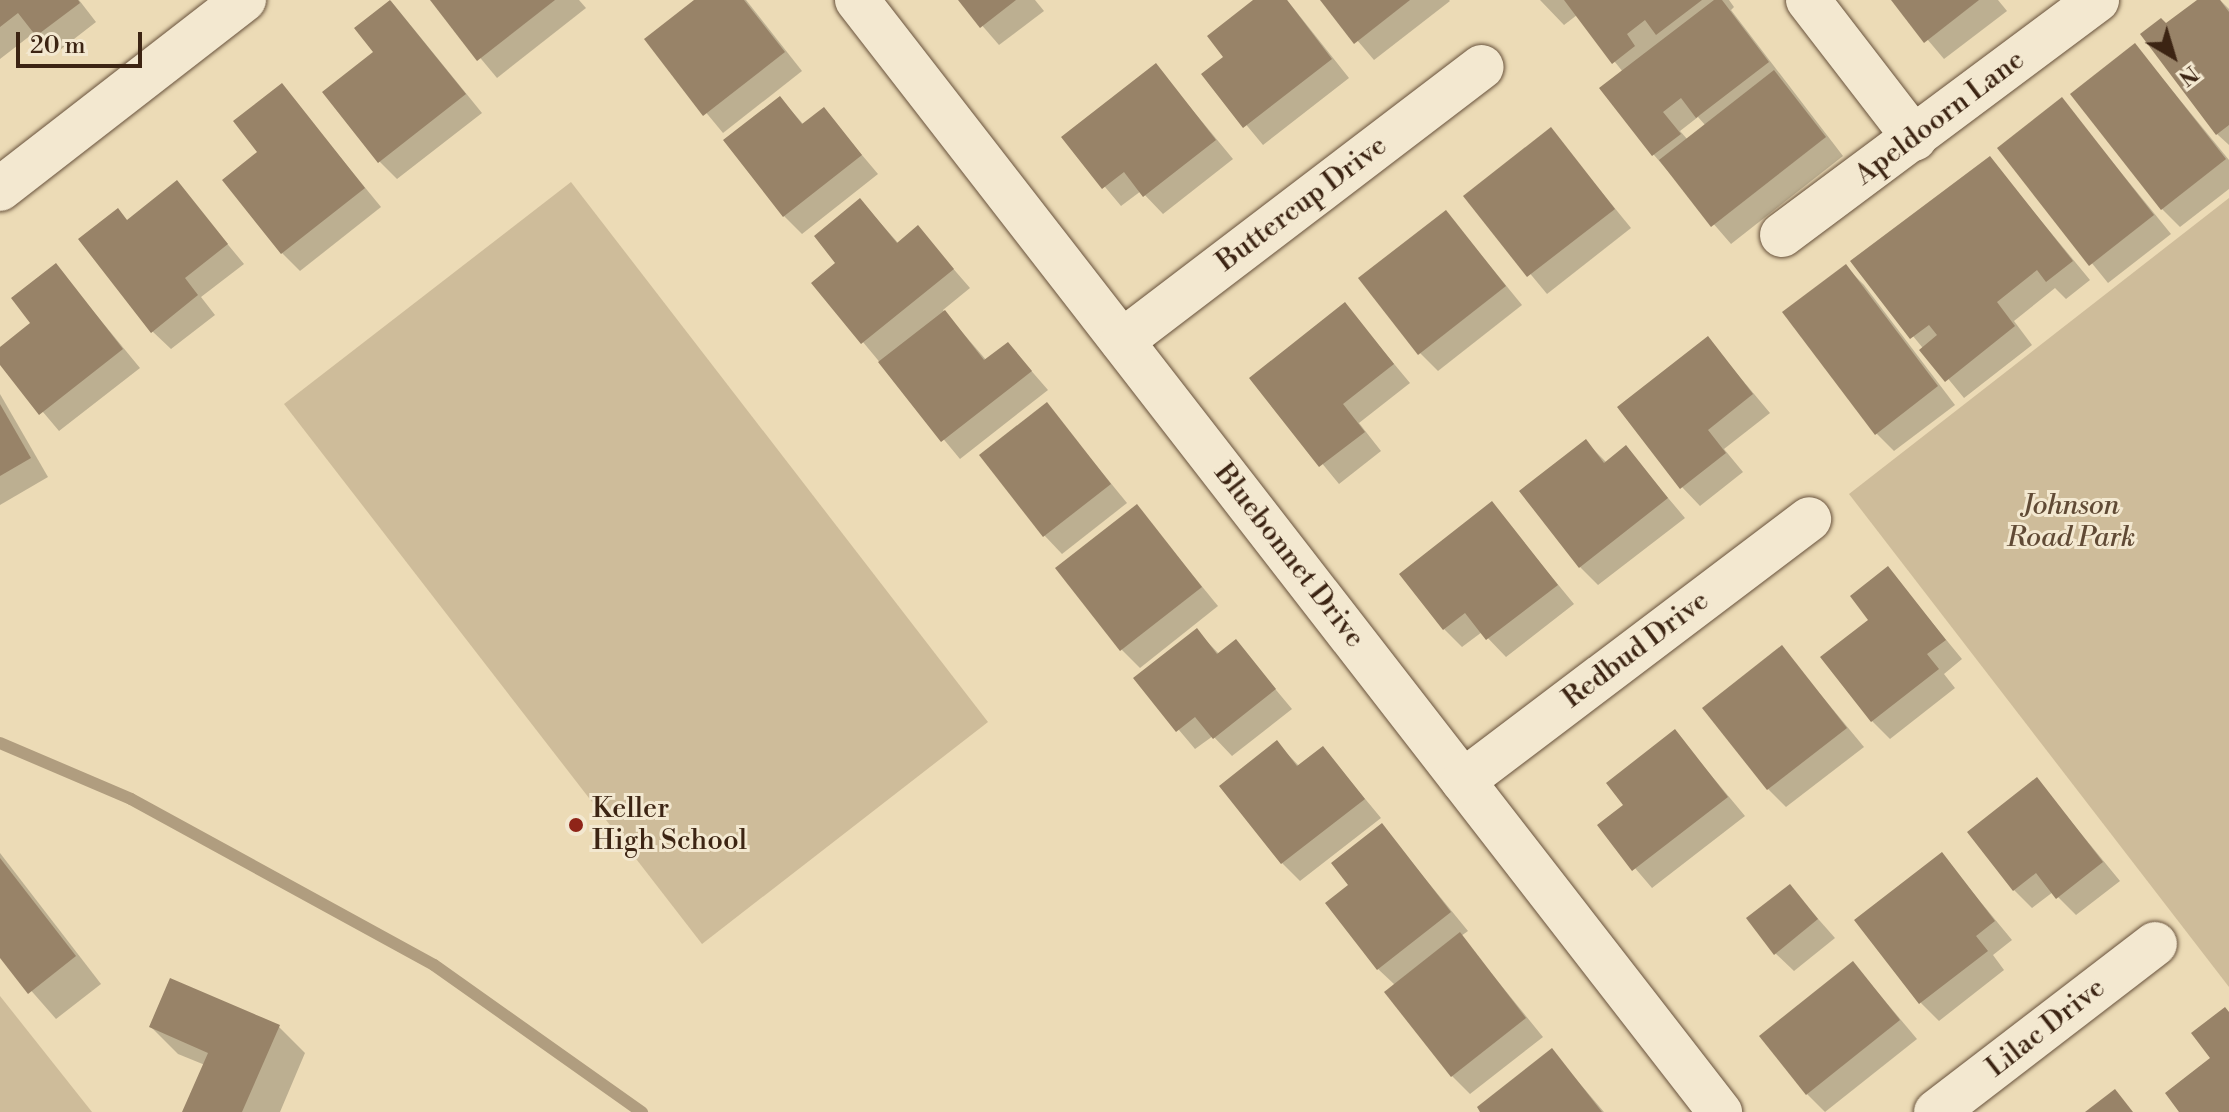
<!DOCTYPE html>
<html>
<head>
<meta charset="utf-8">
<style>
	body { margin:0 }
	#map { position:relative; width:2229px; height:1112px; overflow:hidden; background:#ecdbb6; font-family:"Libre Bodoni",serif }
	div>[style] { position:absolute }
	.green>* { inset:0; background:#cebc9a }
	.shadow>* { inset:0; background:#0003 }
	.stream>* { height:12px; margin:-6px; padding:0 6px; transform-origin:6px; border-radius:6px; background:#b09d7f }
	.building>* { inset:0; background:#988368 }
	.roads { filter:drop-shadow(0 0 2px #68523c) drop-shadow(0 0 2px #68523c) }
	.street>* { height:44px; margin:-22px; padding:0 22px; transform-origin:22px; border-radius:22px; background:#f3e8d0 }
	.dots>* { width:22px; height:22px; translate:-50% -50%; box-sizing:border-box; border:4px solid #f3e8d0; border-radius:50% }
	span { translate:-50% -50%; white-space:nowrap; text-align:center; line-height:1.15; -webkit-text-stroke:6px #f3e8d0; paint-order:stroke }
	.street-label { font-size:28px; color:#3c2413 }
	.park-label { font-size:28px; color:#604a35; font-style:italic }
	.poi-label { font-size:28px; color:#3c2413 }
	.left { translate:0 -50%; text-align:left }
	.north { position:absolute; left:2133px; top:16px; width:80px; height:80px; -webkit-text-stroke:6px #f3e8d0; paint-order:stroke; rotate:142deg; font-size:22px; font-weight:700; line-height:32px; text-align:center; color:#3c2413 }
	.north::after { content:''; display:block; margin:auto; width:28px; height:36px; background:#3c2413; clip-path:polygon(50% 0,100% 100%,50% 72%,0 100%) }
	.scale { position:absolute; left:16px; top:32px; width:126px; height:36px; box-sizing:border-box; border:4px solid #3c2413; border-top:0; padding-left:10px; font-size:24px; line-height:28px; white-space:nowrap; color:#3c2413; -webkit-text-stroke:6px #f3e8d0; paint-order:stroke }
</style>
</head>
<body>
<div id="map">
	<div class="green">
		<div style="clip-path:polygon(571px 182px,988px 722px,702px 944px,284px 404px)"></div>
		<div style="clip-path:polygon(2229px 198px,2229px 987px,1849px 494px)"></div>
		<div style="clip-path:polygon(0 996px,92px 1112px,0 1112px)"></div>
	</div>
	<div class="shadow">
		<div style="clip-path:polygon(0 0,79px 0,96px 22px,56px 53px,35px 32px,0 59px)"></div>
		<div style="clip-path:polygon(432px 0,579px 0,586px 8px,497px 78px)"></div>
		<div style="clip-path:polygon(697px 0,746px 0,802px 71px,723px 133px,646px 40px)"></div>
		<div style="clip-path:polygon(960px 0,1035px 0,1044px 11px,999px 45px)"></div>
		<div style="clip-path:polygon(1256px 0,1287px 0,1349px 78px,1263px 145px,1204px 74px,1226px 57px)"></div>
		<div style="clip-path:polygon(1323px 0,1449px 0,1450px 1px,1374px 60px)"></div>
		<div style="clip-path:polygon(evenodd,1540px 0,1729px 0,1734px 7px,1731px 10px,1843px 156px,1731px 244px,1654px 155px,1623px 72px,1577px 15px,1564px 25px,1540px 0,1698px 117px,1706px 126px,1688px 140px,1680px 131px,1698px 117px)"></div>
		<div style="clip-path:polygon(1894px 0,1998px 0,2007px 11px,1944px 59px)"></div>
		<div style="clip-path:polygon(2200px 0,2220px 0,2229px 9px,2229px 145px,2217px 134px,2166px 25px)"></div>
		<div style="clip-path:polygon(391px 1px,482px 113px,397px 179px,379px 161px,376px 53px,357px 28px)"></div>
		<div style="clip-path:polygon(2135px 45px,2229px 160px,2229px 189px,2180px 227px,2162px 209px)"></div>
		<div style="clip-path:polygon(1156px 66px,1233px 159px,1163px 214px,1141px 191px,1121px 206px,1064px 138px)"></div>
		<div style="clip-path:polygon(281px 85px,381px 207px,300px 271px,282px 253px,260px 152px)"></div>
		<div style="clip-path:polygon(780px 98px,804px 125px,824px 110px,878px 174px,802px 234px,784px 216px)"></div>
		<div style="clip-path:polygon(2062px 100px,2171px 234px,2108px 283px,1999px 149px)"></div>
		<div style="clip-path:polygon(1551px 130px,1631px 228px,1547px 294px,1466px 196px)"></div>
		<div style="clip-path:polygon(1990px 159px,2090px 280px,2066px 299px,2055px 288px,2014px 321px,2032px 345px,1964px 398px,1852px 262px)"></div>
		<div style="clip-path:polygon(177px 183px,244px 264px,201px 297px,215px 315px,171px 349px,152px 331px,128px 221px)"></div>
		<div style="clip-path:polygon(860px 200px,899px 244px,918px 228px,970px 288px,943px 310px,987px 361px,1008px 344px,1048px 390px,960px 459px,814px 283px,838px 263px)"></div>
		<div style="clip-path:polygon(1446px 212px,1522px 305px,1438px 371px,1420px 353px)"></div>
		<div style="clip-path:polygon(56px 266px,140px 368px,59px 431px,0 361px,0 349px,33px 323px)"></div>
		<div style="clip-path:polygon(1846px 267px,1864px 285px,1955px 405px,1894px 451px,1876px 433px)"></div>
		<div style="clip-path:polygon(1345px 305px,1410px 383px,1359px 423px,1381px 451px,1339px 484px,1252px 378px)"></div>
		<div style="clip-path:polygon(1708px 339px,1770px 413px,1724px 449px,1743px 472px,1700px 506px,1682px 487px)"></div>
		<div style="clip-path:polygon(0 394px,48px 477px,0 505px)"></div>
		<div style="clip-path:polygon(1047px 405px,1127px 503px,1062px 554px,1044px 535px)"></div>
		<div style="clip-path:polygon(1586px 442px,1607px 463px,1626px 448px,1685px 518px,1598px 585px,1580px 567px)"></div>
		<div style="clip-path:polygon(1492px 504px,1574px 604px,1506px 657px,1482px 632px,1462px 647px,1444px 629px)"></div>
		<div style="clip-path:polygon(1137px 507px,1218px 606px,1140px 668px,1122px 650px)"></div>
		<div style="clip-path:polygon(1888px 569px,1962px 659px,1944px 674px,1955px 688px,1890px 739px,1872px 721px,1871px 620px)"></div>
		<div style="clip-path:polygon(1197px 631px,1220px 655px,1236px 642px,1292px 709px,1232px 756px,1213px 736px,1195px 749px,1136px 679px)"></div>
		<div style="clip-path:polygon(1782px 648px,1864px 747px,1786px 807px,1768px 789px)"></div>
		<div style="clip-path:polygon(1675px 732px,1745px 816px,1652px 888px,1599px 826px,1626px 805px)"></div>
		<div style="clip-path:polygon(1277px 743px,1300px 767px,1323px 748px,1381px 818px,1300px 881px,1282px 863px)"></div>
		<div style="clip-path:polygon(2037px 780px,2120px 881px,2076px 915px,2053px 892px,2032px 908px,2014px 890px)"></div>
		<div style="clip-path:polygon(1382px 826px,1468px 931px,1461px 936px,1543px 1037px,1470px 1094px,1452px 1076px,1395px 985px,1378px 969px,1351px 885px)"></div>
		<div style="clip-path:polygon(0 853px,101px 984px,56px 1019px,0 955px)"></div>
		<div style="clip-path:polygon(1941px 854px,2012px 940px,1993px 955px,2004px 970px,1939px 1021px,1921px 1003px)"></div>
		<div style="clip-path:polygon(1790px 887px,1835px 938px,1794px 971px,1775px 953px)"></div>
		<div style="clip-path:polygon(1853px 963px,1917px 1039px,1825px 1112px,1807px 1094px)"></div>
		<div style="clip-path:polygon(278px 1026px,305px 1053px,280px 1112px,184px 1112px,205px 1065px,178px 1054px,151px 1027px)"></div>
		<div style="clip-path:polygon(1552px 1051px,1604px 1112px,1483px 1112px)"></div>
	</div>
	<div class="stream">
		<div style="left:0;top:743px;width:142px;rotate:23.1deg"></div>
		<div style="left:131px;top:799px;width:345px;rotate:28.7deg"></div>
		<div style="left:434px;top:965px;width:255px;rotate:35.3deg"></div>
	</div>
	<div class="building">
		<div style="clip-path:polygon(0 0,78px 0,80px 3px,36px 36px,18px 13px,0 27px)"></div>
		<div style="clip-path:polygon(390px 0,466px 94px,378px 163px,322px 92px,373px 52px,354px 28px)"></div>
		<div style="clip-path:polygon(430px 0,555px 0,477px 61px)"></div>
		<div style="clip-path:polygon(694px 0,744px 0,785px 52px,703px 116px,644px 39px)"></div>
		<div style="clip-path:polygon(958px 0,1016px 0,980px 28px)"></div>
		<div style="clip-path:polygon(1253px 0,1287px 0,1332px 59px,1243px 128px,1201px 74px,1223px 57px,1207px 36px)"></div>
		<div style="clip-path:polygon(1320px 0,1410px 0,1354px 44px)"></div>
		<div style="clip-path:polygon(1564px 0,1702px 0,1656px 35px,1645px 20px,1627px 34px,1635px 46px,1612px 64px)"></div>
		<div style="clip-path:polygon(1714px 0,1722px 0,1769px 62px,1696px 118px,1681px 98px,1663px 112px,1681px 134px,1652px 156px,1599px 88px)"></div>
		<div style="clip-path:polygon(1891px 0,1979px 0,1924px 43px)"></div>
		<div style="clip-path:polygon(2197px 0,2220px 0,2229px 12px,2229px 125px,2216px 135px,2140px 34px,2161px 18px,2166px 23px)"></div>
		<div style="clip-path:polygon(2135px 43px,2226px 159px,2161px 210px,2070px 94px)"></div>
		<div style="clip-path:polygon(1156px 63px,1216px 140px,1143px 197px,1124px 172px,1102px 189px,1061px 137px)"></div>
		<div style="clip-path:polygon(1774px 70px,1826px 137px,1711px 227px,1659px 160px)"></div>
		<div style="clip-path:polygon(282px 83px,365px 188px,281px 254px,222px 180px,257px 152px,233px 121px)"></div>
		<div style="clip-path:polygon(780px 96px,802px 124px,824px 107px,862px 155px,783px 217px,723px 140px)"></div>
		<div style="clip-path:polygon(2062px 97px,2154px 215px,2089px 266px,1997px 148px)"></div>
		<div style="clip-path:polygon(1551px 127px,1615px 209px,1527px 277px,1463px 196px)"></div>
		<div style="clip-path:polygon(1990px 156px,2073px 261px,2046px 282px,2037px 270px,1997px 302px,2015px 326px,1945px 382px,1919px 350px,1937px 335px,1929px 325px,1910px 339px,1850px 261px)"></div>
		<div style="clip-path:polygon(177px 180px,228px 244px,185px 278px,198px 295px,151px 333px,78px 239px,118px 208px,127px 220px)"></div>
		<div style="clip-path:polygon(860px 198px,897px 243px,918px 225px,954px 269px,861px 344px,811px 283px,835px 263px,814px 236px)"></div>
		<div style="clip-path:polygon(1446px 210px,1506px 286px,1418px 355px,1358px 278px)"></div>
		<div style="clip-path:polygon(56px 263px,123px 349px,39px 415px,0 365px,0 347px,30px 323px,11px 298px)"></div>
		<div style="clip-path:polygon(1846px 264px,1938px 386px,1875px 435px,1782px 312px)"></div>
		<div style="clip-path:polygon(1345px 302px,1394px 364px,1343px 404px,1365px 432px,1319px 467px,1249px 378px)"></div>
		<div style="clip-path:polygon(945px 310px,984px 360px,1008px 342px,1032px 371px,941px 442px,878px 362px)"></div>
		<div style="clip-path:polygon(1708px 336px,1753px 394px,1708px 430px,1726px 453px,1680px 489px,1617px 407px)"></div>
		<div style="clip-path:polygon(1047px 402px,1111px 484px,1043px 537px,979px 455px)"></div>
		<div style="clip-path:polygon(0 404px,31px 458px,0 476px)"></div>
		<div style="clip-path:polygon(1586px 439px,1604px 463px,1626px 445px,1668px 498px,1579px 568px,1519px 491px)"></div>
		<div style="clip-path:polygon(1492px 501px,1558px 585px,1486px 640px,1465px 613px,1443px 630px,1399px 574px)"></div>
		<div style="clip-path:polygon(1137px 504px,1202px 587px,1120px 651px,1055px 568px)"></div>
		<div style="clip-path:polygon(1888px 566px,1946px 640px,1927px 654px,1939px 669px,1871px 722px,1820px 657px,1868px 620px,1850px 596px)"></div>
		<div style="clip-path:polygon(1197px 628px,1217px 654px,1236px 639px,1276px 689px,1213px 739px,1195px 717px,1176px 732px,1133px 678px)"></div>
		<div style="clip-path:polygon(1782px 645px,1847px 728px,1767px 790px,1702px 708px)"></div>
		<div style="clip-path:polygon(1675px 729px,1728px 797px,1632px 871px,1597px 825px,1623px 805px,1606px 783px)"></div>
		<div style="clip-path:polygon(1277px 740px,1297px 766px,1323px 746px,1365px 799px,1281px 864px,1219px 786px)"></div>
		<div style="clip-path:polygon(2037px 777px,2103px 862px,2056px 899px,2036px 873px,2013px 891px,1967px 832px)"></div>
		<div style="clip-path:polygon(1382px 823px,1451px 912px,1377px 970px,1325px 903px,1348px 885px,1331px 863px)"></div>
		<div style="clip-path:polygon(1942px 852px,1995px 921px,1976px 936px,1988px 951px,1919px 1004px,1854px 920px)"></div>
		<div style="clip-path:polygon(0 858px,76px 956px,28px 994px,0 958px)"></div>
		<div style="clip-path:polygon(1790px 884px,1818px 919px,1774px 955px,1746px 918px)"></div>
		<div style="clip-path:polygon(1460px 932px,1526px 1018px,1451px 1077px,1384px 992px)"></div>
		<div style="clip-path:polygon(1853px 961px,1900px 1020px,1806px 1095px,1759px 1036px)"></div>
		<div style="clip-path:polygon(170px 978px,280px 1025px,242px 1112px,182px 1112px,208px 1053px,149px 1027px)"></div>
		<div style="clip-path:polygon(2225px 1007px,2229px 1012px,2229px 1112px,2179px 1112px,2165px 1093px,2210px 1058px,2191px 1033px)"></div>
		<div style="clip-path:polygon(1552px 1048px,1602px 1112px,1480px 1112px,1477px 1107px)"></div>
		<div style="clip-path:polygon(2115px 1089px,2133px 1112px,2085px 1112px)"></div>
	</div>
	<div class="roads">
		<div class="street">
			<div style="left:857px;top:0;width:1408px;rotate:52.19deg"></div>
			<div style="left:1808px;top:0;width:175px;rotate:52.4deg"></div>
			<div style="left:0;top:189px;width:309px;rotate:-37.8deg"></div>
			<div style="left:1782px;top:235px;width:393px;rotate:-36.7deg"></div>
			<div style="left:1122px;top:341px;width:452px;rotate:-37.3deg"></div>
			<div style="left:1463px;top:781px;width:434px;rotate:-37.1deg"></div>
			<div style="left:1936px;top:1112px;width:276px;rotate:-37.5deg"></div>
		</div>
	</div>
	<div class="dots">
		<div style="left:576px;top:825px;background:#8f2418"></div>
	</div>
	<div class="street-label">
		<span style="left:1940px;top:118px;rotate:-37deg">Apeldoorn Lane</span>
		<span style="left:1302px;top:204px;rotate:-37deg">Buttercup Drive</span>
		<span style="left:1289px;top:556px;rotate:52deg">Bluebonnet Drive</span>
		<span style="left:1636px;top:650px;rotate:-37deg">Redbud Drive</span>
		<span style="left:2046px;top:1028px;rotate:-38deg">Lilac Drive</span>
	</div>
	<div class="park-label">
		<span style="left:2071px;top:522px">Johnson<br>Road Park</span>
	</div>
	<div class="poi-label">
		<span class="left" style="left:592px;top:825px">Keller<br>High School</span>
	</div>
	<div class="north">N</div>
	<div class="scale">20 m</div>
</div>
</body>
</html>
